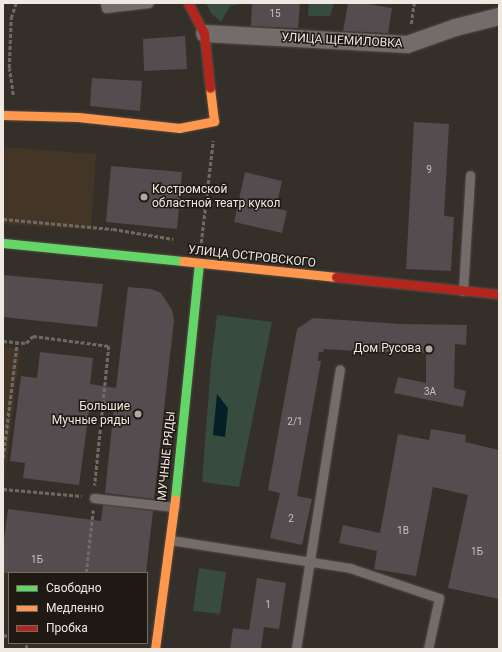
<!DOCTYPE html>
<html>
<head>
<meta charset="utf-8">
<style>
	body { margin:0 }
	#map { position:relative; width:502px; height:652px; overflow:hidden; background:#352f29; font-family:Roboto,sans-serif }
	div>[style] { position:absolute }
	.built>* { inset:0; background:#443626 }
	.green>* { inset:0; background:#384b3f }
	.water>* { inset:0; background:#051f27 }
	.building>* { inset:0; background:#544c4e }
	.path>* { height:2.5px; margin-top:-1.25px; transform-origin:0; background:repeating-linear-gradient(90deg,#706a67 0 4px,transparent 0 6px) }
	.roads { filter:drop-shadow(0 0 1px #524d47) drop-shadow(0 0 1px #524d47) }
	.lane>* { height:9px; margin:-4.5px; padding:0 4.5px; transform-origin:4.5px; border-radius:4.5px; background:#746c6b }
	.street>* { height:17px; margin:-8.5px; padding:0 8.5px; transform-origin:8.5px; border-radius:8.5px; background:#746c6b }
	.fast>* { height:9px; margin:-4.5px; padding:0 4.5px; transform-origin:4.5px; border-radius:4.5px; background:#63d668 }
	.slow>* { height:9px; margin:-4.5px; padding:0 4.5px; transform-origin:4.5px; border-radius:4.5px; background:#ff974d }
	.jam>* { height:9px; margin:-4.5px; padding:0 4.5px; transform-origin:4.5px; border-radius:4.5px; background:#b3261e }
	.dots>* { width:11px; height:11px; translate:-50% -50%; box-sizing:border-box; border:2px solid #1e1913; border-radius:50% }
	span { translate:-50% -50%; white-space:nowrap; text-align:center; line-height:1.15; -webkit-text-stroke:3px #1e1913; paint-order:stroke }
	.number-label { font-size:10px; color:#c8c2bc }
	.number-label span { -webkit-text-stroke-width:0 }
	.street-label { font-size:12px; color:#efe9e1 }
	.poi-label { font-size:12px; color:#efe9e1 }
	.left { translate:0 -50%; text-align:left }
	.right { translate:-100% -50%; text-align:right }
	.frame { position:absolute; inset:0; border:4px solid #efe9e1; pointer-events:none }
	.legend { position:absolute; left:8px; top:572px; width:140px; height:72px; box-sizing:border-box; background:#1e1913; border:1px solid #726c65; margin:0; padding:5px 7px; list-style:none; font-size:12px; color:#efe9e1 }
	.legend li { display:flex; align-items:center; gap:8px; height:20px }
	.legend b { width:20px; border:1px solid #726c65 }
</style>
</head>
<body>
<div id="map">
	<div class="built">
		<div style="clip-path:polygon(3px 147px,96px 154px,91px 230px,3px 224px)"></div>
		<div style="clip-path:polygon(3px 347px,20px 349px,3px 496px)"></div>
	</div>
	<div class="green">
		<div style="clip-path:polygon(206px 3px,247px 3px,230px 6px,221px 22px,211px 13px)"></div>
		<div style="clip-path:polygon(309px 3px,334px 3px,330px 16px,308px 16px)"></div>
		<div style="clip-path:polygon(217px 315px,272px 322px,239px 487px,202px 482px,211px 363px)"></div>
		<div style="clip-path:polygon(199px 568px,226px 572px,220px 614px,193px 611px)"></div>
	</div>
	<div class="water">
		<div style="clip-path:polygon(217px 394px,228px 408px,225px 437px,213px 435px)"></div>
	</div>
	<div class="building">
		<div style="clip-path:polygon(252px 3px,300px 3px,298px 28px,251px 26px)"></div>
		<div style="clip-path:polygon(348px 3px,362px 3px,392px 8px,388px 33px,343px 31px)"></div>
		<div style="clip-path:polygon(185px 36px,187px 69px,144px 71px,143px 39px)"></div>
		<div style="clip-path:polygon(92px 78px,142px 81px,140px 111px,90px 106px)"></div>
		<div style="clip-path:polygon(414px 122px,449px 124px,444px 216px,454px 217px,451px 271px,406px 269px)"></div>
		<div style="clip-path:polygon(111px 166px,182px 172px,177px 229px,106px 222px)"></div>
		<div style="clip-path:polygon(245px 172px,282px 181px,276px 208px,287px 211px,282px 233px,234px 222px)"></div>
		<div style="clip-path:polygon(3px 275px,103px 284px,97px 327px,3px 317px)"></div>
		<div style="clip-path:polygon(128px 287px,151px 289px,161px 293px,172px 310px,174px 320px,154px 499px,105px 493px,114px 407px,90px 404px,79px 485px,23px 478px,25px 463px,10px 461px,21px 376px,37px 378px,40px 352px,93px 358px,90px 384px,116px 388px)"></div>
		<div style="clip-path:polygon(313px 318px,402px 324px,467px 325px,466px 345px,455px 344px,454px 388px,466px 391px,463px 407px,394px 393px,398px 377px,426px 383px,426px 353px,370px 352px,324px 349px,323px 352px,319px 352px,318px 361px,321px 361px,297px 496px,312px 499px,302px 545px,270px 538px,280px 493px,268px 490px,297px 329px)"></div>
		<div style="clip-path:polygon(431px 429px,466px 435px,465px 442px,499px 450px,499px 599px,448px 588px,468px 495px,433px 487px,416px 576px,374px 569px,377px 551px,339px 543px,343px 525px,380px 533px,398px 434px,429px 440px)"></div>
		<div style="clip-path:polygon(103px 505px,153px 511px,146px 573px,3px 573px,3px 547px,8px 509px,101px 521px)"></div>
		<div style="clip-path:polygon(257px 578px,286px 583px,279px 629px,264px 627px,261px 649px,230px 649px,233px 628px,249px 630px)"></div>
	</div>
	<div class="path">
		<div style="left:411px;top:24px;width:21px;rotate:-82deg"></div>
		<div style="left:13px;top:95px;width:27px;rotate:-98deg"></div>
		<div style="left:9px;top:68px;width:50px;rotate:-87.7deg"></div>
		<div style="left:11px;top:18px;width:16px;rotate:-72deg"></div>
		<div style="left:3px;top:219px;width:110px;rotate:5.2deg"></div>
		<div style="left:113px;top:229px;width:61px;rotate:9.5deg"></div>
		<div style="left:201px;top:243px;width:103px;rotate:-83.3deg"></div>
		<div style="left:3px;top:341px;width:23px;rotate:5deg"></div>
		<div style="left:26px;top:343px;width:10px;rotate:-45deg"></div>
		<div style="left:33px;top:336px;width:77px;rotate:7.5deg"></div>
		<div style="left:109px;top:346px;width:140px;rotate:95.8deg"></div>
		<div style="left:3px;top:458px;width:117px;rotate:-83.1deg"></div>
		<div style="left:3px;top:489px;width:79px;rotate:5.1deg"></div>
		<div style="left:86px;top:573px;width:63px;rotate:-83.7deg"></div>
		<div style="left:3px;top:635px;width:6px;rotate:9deg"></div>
		<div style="left:73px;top:643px;width:5px"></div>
		<div style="left:26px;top:649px;width:6px;rotate:-81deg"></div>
	</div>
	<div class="roads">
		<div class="lane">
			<div style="left:105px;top:3px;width:5px;rotate:79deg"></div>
			<div style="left:106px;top:8px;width:43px;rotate:-6.6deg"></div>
			<div style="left:463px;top:291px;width:116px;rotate:-86.5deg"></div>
			<div style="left:94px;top:498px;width:81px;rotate:6.4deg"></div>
			<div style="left:170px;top:540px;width:182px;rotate:8.8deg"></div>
			<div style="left:350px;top:568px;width:94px;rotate:18.6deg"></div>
			<div style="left:439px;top:598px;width:52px;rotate:102.2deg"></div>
			<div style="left:296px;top:649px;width:283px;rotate:-81.1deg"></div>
		</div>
		<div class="street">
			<div style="left:204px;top:33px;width:203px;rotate:3.1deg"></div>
			<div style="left:407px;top:44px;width:51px;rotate:-19.5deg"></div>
			<div style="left:455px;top:27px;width:45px;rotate:-14deg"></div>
		</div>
		<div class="fast">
			<div style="left:3px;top:243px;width:181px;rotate:5.7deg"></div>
			<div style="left:175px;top:499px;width:236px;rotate:-84.2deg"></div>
		</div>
		<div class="slow">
			<div style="left:3px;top:115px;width:75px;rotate:1.5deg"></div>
			<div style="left:78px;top:117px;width:102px;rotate:6.2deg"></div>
			<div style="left:179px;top:128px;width:36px;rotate:-11deg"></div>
			<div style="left:214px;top:121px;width:33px;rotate:-97deg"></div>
			<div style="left:183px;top:261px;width:154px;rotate:6deg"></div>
			<div style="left:155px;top:649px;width:151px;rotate:-82.4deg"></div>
		</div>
		<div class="jam">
			<div style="left:188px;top:3px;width:34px;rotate:62deg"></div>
			<div style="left:204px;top:33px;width:55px;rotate:83.8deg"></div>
			<div style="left:336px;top:277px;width:164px;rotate:6deg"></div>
		</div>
	</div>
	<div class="dots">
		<div style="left:144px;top:197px;background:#aea8a1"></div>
		<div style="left:429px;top:349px;background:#aea8a1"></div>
		<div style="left:138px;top:414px;background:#aea8a1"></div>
	</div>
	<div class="number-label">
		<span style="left:275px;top:14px">15</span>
		<span style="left:429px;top:170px">9</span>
		<span style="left:430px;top:392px">3А</span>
		<span style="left:295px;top:422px">2/1</span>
		<span style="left:291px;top:519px">2</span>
		<span style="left:403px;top:531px">1В</span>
		<span style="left:477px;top:552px">1Б</span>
		<span style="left:37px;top:560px">1Б</span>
		<span style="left:268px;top:605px">1</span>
	</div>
	<div class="street-label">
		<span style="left:342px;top:41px;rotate:3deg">УЛИЦА ЩЕМИЛОВКА</span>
		<span style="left:252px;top:257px;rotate:6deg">УЛИЦА ОСТРОВСКОГО</span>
		<span style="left:167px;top:456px;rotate:-84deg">МУЧНЫЕ РЯДЫ</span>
	</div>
	<div class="poi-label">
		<span class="left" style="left:152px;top:197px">Костромской<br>областной театр кукол</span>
		<span class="right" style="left:421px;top:349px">Дом Русова</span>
		<span class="right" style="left:130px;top:414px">Большие<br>Мучные ряды</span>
	</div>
	<div class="frame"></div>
	<ul class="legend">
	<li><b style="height:5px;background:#63d668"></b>Свободно</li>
	<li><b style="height:5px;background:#ff974d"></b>Медленно</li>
	<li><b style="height:5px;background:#b3261e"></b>Пробка</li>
	</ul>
</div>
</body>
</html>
